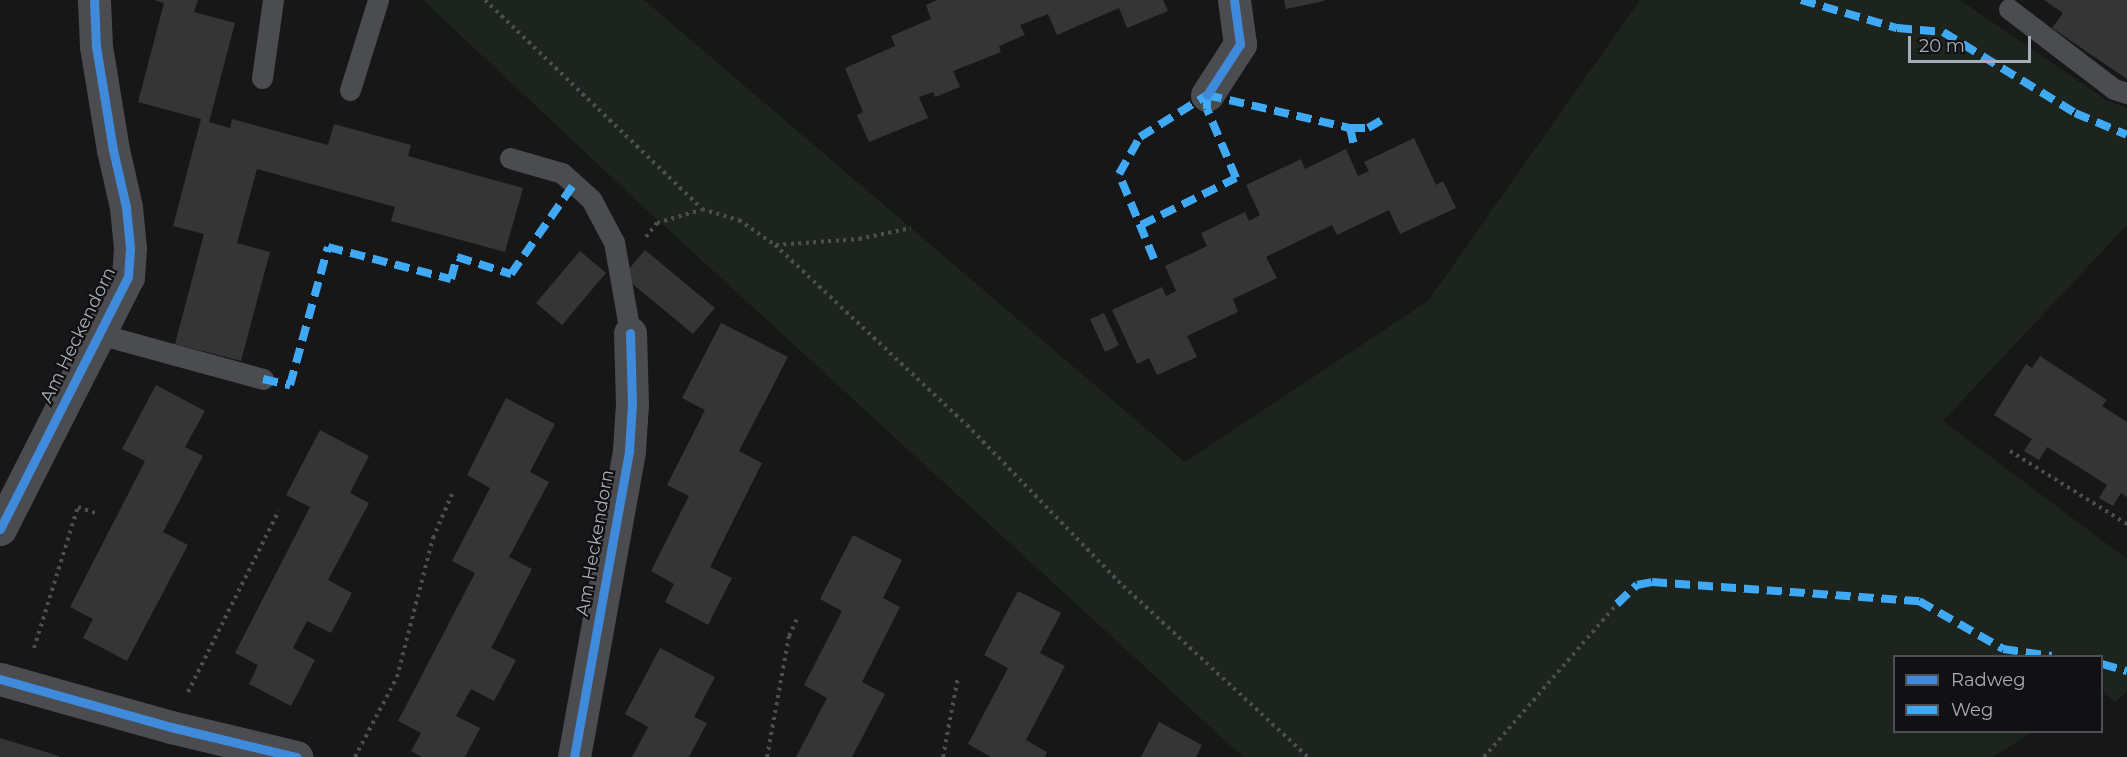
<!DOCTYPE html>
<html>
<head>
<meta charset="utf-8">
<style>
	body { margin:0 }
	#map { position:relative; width:2127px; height:757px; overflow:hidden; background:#171717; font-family:Montserrat,sans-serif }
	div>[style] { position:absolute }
	.green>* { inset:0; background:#1d241e }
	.building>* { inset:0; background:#353536 }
	.path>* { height:4px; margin-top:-2px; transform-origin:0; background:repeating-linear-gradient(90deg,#4d4e52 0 3px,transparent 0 7.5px) }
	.service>* { height:21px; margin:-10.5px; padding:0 10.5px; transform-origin:10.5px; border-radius:10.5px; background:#4b4c50 }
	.minor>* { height:33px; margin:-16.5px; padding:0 16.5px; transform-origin:16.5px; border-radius:16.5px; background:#4b4c50 }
	.quiet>* { height:8px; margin-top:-4px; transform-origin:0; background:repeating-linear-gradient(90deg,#3fa9f5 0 15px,transparent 0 23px) }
	.cycleway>* { height:9px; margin:-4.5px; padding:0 4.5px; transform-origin:4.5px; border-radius:4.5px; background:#408adc }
	span { translate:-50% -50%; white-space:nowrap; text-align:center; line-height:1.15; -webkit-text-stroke:4.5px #111113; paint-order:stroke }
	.street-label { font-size:18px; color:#a8adb8 }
	.legend { position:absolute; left:1893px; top:655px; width:210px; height:78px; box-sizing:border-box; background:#111113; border:2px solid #4d4f55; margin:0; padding:8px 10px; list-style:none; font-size:18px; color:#a8adb8 }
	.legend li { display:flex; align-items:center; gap:12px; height:30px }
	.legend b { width:30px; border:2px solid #4d4f55 }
	.scale { position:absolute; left:1908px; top:36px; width:123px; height:27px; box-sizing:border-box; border:3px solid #a8adb8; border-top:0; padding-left:8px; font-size:18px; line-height:21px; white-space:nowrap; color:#a8adb8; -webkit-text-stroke:4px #111113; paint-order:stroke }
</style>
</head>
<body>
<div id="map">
	<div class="green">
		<div style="clip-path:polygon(423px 0,644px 0,1185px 462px,1428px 301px,1640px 0,1960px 0,2106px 100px,2127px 108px,2127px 225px,1943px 421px,2127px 559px,2127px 691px,2115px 702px,2102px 690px,2102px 656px,1894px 656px,1894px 732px,2032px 732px,1993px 757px,1243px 757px,636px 200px)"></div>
	</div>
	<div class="building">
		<div style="clip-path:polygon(154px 0,198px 0,194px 12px,235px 23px,209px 122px,230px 128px,232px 119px,328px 145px,334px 124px,411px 145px,408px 156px,523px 188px,505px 252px,391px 221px,395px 207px,257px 169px,237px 243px,270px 252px,241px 361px,175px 344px,204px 234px,173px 226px,201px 119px,138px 102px,164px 3px)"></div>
		<div style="clip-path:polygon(937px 0,1163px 0,1168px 11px,1127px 28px,1119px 8px,1057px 35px,1048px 14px,1020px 25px,1025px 35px,999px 46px,1001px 52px,953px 71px,960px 87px,935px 97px,933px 92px,919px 97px,928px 118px,869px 142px,857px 115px,863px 112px,845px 68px,895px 46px,891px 36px,931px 19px,926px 5px)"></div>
		<div style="clip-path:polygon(1284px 0,1324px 0,1324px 1px,1286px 9px)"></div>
		<div style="clip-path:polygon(2044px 0,2127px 0,2127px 79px,2052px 28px,2063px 13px)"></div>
		<div style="clip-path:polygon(1414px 138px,1436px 185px,1443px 181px,1456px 208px,1400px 234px,1389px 210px,1337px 235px,1332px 225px,1266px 257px,1277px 278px,1233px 299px,1238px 312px,1187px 336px,1197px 357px,1157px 375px,1149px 358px,1137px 364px,1112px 310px,1162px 287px,1166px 296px,1176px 291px,1165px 266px,1207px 246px,1201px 233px,1245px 212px,1249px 221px,1260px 215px,1246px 185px,1301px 159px,1305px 169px,1346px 149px,1358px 176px,1369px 171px,1364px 162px)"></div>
		<div style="clip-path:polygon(645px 250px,715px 308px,693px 334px,623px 276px)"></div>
		<div style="clip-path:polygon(580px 251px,606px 273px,562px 325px,536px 303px)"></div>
		<div style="clip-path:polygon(1104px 313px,1119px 345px,1105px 352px,1090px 319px)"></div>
		<div style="clip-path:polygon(721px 323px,788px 357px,739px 451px,762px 463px,710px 567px,732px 578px,708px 625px,665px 602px,674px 584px,651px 571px,689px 496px,667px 485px,705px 410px,682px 398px)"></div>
		<div style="clip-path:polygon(2040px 356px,2107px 400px,2102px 406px,2127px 422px,2127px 497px,2121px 493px,2113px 506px,2099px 498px,2107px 485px,2047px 447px,2039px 460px,2024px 451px,2032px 439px,1994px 415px,2026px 364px,2032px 368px)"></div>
		<div style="clip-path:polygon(156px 385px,205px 411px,185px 447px,203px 456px,163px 532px,188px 545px,127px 661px,83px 638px,93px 619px,70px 607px,145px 461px,122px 449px)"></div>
		<div style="clip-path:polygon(506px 398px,555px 424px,530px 472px,549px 482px,509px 557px,532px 569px,491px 648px,516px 660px,494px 701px,471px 689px,456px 716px,480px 728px,465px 757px,422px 757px,411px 751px,421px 733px,398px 721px,475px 573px,452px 561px,490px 488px,467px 475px)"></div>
		<div style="clip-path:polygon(320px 430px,369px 456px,350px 493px,369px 503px,328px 580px,352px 593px,331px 633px,307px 621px,293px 648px,315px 660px,291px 706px,249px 684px,258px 665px,235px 653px,310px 507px,286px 495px)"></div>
		<div style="clip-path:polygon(853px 535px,902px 560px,883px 598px,900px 607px,862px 682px,885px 694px,852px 757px,796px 757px,827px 698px,804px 685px,842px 611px,820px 599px)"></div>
		<div style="clip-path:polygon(1018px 591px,1061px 613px,1040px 653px,1065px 666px,1026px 740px,1047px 752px,1045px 757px,991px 757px,968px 744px,1008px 668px,984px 655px)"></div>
		<div style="clip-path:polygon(660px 648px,715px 677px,694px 717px,707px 723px,689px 757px,632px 757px,648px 727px,625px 714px)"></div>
		<div style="clip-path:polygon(1159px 722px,1202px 745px,1196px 757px,1141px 757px)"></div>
		<div style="clip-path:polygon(0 738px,59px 756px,59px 757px,0 757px)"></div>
	</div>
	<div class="path">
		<div style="left:485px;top:0;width:301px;rotate:43.9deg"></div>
		<div style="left:702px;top:209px;width:39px;rotate:17deg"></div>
		<div style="left:739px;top:220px;width:44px;rotate:34.8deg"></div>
		<div style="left:775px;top:245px;width:263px;rotate:43.2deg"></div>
		<div style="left:967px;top:425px;width:217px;rotate:45.9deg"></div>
		<div style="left:1118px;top:581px;width:259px;rotate:42.8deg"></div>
		<div style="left:646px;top:237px;width:18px;rotate:-52deg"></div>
		<div style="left:657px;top:223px;width:46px;rotate:-16.5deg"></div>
		<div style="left:776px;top:245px;width:83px;rotate:-4.1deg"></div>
		<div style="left:859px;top:239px;width:53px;rotate:-11.9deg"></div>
		<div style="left:2010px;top:451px;width:138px;rotate:32deg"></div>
		<div style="left:34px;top:648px;width:148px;rotate:-72.7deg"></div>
		<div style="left:78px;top:507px;width:21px;rotate:19deg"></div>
		<div style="left:188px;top:692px;width:203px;rotate:-63.4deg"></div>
		<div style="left:355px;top:757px;width:90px;rotate:-62.3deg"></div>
		<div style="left:397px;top:677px;width:144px;rotate:-75.5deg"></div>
		<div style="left:433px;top:538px;width:48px;rotate:-66.6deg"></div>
		<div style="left:767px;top:757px;width:123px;rotate:-79.7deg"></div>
		<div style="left:789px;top:636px;width:19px;rotate:-65deg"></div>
		<div style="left:943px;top:757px;width:81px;rotate:-79.4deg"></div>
		<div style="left:1484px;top:757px;width:203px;rotate:-49deg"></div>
	</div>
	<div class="service">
		<div style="left:2009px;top:9px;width:132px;rotate:37.3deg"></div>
		<div style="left:2114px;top:89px;width:14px;rotate:17deg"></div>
		<div style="left:262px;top:78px;width:79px;rotate:-82deg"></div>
		<div style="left:350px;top:90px;width:94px;rotate:-72.7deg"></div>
		<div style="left:510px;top:158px;width:54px;rotate:16.1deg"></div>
		<div style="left:562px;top:173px;width:39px;rotate:42deg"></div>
		<div style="left:591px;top:199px;width:49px;rotate:61.9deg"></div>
		<div style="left:614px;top:242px;width:92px;rotate:80deg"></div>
		<div style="left:99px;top:334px;width:170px;rotate:15.3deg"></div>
	</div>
	<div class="minor">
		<div style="left:1207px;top:95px;width:61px;rotate:-57.1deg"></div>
		<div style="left:1240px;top:44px;width:44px;rotate:-97.8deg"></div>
		<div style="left:0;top:529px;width:283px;rotate:-63.1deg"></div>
		<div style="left:128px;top:277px;width:29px;rotate:-86deg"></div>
		<div style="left:130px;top:248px;width:41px;rotate:-95.6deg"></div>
		<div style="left:126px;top:207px;width:58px;rotate:-102.8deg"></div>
		<div style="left:113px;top:150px;width:105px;rotate:-99.3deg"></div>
		<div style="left:96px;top:46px;width:46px;rotate:-92.5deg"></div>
		<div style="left:0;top:679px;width:178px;rotate:15.7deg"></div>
		<div style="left:171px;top:727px;width:129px;rotate:13.5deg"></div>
		<div style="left:574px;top:757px;width:312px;rotate:-79.8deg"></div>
		<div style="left:629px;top:450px;width:46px;rotate:-86.3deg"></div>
		<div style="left:632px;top:404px;width:71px;rotate:-91.6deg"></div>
	</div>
	<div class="quiet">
		<div style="left:1801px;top:0;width:100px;rotate:16.3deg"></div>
		<div style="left:1897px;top:28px;width:46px;rotate:5deg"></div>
		<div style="left:1943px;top:32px;width:155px;rotate:31.5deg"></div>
		<div style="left:2075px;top:113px;width:56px;rotate:22.9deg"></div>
		<div style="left:1350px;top:128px;width:18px"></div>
		<div style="left:1368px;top:128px;width:16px;rotate:-30deg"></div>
		<div style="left:1141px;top:225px;width:106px;rotate:-26.3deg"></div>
		<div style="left:1236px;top:178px;width:75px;rotate:-112.8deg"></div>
		<div style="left:1207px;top:109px;width:14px;rotate:-90deg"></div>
		<div style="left:1154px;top:259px;width:92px;rotate:-112.4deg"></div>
		<div style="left:1119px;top:174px;width:43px;rotate:-60.4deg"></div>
		<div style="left:1140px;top:137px;width:79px;rotate:-32.1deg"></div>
		<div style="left:1207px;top:95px;width:147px;rotate:13deg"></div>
		<div style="left:1350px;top:128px;width:17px;rotate:77deg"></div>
		<div style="left:263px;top:379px;width:28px;rotate:13deg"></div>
		<div style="left:290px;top:385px;width:143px;rotate:-74.6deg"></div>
		<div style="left:328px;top:247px;width:127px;rotate:14.6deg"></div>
		<div style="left:451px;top:279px;width:23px;rotate:-75deg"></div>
		<div style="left:457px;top:257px;width:57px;rotate:17.5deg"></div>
		<div style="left:511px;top:274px;width:110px;rotate:-55deg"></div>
		<div style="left:1617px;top:604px;width:28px;rotate:-44deg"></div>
		<div style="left:1637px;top:585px;width:15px;rotate:-11deg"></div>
		<div style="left:1652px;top:582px;width:268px;rotate:4.1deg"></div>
		<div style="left:1919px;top:601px;width:97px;rotate:29.7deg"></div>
		<div style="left:2003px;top:649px;width:49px;rotate:8.3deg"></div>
		<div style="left:2102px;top:664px;width:26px;rotate:16deg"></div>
	</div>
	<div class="cycleway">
		<div style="left:1207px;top:95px;width:61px;rotate:-57.1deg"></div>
		<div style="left:1240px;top:44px;width:44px;rotate:-97.8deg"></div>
		<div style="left:0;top:529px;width:283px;rotate:-63.1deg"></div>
		<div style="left:128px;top:277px;width:29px;rotate:-86deg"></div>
		<div style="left:130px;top:248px;width:41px;rotate:-95.6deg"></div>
		<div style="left:126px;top:207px;width:58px;rotate:-102.8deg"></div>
		<div style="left:113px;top:150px;width:105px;rotate:-99.3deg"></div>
		<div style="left:96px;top:46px;width:46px;rotate:-92.5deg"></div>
		<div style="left:0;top:679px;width:178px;rotate:15.7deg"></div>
		<div style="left:171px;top:727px;width:129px;rotate:13.5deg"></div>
		<div style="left:574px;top:757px;width:312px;rotate:-79.8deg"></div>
		<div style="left:629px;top:450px;width:46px;rotate:-86.3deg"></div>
		<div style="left:632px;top:404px;width:71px;rotate:-91.6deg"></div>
	</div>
	<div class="street-label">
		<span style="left:78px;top:335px;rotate:-64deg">Am Heckendorn</span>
		<span style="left:595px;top:543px;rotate:-80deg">Am Heckendorn</span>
	</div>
	<ul class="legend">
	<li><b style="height:8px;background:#408adc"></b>Radweg</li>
	<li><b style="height:8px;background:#3fa9f5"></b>Weg</li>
	</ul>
	<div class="scale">20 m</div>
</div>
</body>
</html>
